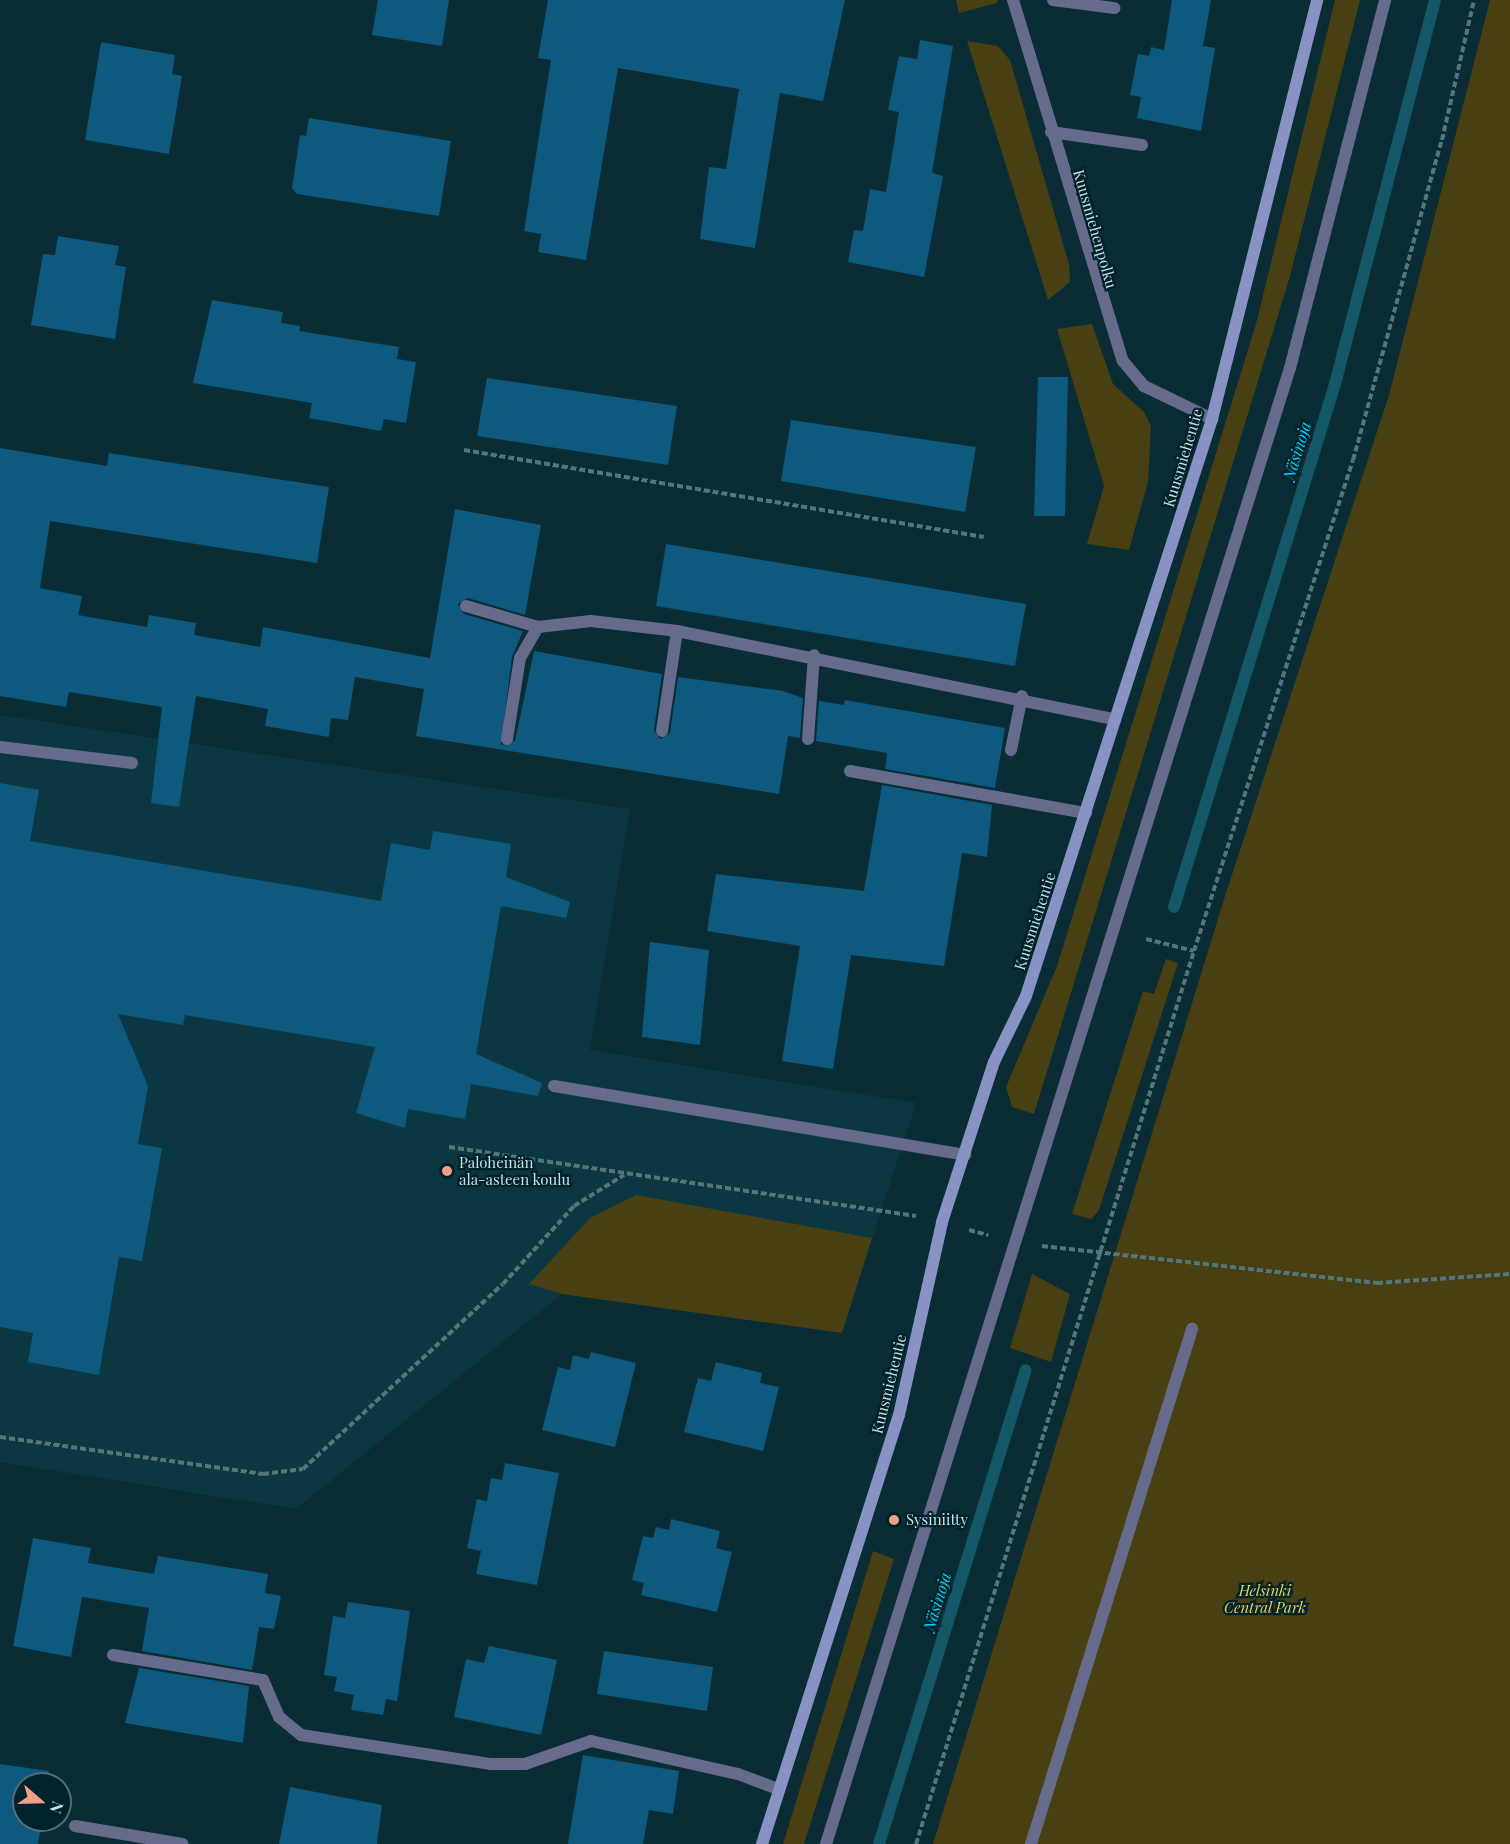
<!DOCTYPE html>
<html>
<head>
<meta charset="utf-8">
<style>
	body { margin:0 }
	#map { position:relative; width:1510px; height:1844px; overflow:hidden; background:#092c35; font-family:"Playfair Display",serif }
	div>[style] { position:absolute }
	.built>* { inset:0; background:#0b3742 }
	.green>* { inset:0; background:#483f12 }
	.stream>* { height:12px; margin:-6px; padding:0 6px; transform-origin:6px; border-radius:6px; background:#145766 }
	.building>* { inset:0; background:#0e597e }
	.path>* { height:4px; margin-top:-2px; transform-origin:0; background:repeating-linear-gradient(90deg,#55747c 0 6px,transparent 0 9px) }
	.lane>* { height:12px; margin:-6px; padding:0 6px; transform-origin:6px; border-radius:6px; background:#666b8c }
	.street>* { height:12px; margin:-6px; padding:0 6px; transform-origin:6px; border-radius:6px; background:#666b8c }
	.secondary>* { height:12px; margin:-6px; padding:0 6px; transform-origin:6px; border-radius:6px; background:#8992c5 }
	.dots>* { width:16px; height:16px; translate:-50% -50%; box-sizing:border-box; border:3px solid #00222a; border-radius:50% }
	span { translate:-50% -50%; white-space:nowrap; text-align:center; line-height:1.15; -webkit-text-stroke:4.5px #00222a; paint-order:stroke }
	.street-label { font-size:15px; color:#c8dfe6 }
	.poi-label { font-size:15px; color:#c8dfe6 }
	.left { translate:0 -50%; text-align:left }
	.park-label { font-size:15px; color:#ebd055; font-style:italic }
	.water-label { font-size:16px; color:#02d5fb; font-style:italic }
	.north { position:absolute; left:12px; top:1772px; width:60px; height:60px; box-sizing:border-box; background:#00222a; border:2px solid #506e75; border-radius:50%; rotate:110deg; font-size:16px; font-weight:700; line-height:24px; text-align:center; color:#c8dfe6 }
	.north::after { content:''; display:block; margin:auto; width:21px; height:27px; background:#f39f86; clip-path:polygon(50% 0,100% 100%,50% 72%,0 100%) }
</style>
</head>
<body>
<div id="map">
	<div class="built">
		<div style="clip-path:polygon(0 715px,630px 809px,590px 1050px,916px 1103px,842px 1333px,562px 1294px,296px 1509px,0 1462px)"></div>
	</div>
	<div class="green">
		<div style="clip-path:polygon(956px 0,997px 0,997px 3px,959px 13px)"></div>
		<div style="clip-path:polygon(1335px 0,1360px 0,1290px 276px,1034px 1114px,1012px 1107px,1006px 1087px,1057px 966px,1256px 324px)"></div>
		<div style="clip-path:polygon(1490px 0,1510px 0,1510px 1844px,933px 1844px,1225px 896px,1389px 395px)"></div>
		<div style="clip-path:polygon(967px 41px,998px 46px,1010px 60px,1069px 264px,1070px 282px,1048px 300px)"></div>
		<div style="clip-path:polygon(1092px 324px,1113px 384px,1144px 412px,1151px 426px,1148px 482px,1129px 550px,1087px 544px,1104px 486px,1057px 329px)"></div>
		<div style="clip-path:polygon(1166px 959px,1178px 963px,1099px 1210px,1091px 1219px,1072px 1214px,1143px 991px,1154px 994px)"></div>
		<div style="clip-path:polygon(636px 1195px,872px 1238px,842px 1333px,562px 1294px,529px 1284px,590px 1218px)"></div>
		<div style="clip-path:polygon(1032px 1274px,1070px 1294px,1051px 1362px,1010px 1348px)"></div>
		<div style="clip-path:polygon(873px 1551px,894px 1559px,804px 1844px,783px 1844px)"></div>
	</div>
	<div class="stream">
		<div style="left:1174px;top:907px;width:547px;rotate:-72.89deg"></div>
		<div style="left:1335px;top:384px;width:397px;rotate:-75.4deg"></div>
		<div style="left:879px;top:1844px;width:496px;rotate:-72.8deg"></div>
	</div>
	<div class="building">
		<div style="clip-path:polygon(378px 0,449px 0,442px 46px,372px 35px)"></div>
		<div style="clip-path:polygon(548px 0,845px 0,823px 101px,780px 93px,755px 248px,700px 239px,709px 167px,726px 169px,739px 89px,618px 68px,586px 260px,538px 252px,541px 234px,524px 231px,551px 60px,538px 58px)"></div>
		<div style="clip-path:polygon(1172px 0,1211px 0,1203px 46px,1215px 48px,1201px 131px,1137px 118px,1141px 97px,1130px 95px,1138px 54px,1149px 56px,1151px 47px,1164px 50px)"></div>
		<div style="clip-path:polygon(920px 40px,953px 46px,932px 173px,943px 176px,924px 277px,848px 262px,854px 230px,863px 231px,870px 189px,886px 192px,899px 112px,888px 110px,899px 56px,917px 59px)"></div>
		<div style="clip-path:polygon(101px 42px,175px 55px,172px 74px,182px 76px,169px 154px,85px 140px)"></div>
		<div style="clip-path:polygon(309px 118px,451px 141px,439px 216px,297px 194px,292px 188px,300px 135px,306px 136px)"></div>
		<div style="clip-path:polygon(58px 236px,119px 246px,115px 265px,126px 267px,115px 339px,31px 325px,43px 254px,55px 255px)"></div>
		<div style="clip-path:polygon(212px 300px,283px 312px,281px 323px,300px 326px,299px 331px,399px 347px,397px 359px,416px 362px,406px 423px,384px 419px,381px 431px,309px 418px,312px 403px,193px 383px)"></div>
		<div style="clip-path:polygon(1038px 377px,1068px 377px,1065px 516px,1034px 516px)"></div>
		<div style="clip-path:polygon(487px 378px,677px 406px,668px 465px,477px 436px)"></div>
		<div style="clip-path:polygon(791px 420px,976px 447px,965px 512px,781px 481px)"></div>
		<div style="clip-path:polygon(0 448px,107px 466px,109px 453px,329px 487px,317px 563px,50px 521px,40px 588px,82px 596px,78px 615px,147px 627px,149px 615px,196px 623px,194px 635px,260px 647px,263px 627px,430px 658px,455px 509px,541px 525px,525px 615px,468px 598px,458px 604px,464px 614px,523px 631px,512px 657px,501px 745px,515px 741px,534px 651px,662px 674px,654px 730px,660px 739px,670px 733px,678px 677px,783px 691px,803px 698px,800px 738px,788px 736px,779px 794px,416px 736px,424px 689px,355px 677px,348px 720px,331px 718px,329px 737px,265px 726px,268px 709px,196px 696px,179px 807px,151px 803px,162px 707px,69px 692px,66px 707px,0 696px)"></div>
		<div style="clip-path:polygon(666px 544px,1026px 604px,1015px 666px,656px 606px)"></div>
		<div style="clip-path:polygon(845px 700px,1005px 728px,995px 788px,885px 769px,887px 753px,816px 741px,819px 701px,844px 705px)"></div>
		<div style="clip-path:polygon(0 783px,39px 790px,30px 841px,381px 901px,391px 843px,430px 850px,433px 831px,511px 844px,506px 877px,570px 902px,566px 918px,501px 906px,476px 1054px,542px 1083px,538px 1096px,471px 1084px,465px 1119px,408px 1109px,405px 1128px,356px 1113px,375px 1047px,185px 1015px,183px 1025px,118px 1014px,148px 1086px,138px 1144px,162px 1148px,142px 1261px,119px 1257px,99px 1375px,28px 1362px,33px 1333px,0 1327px)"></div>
		<div style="clip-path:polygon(882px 785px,992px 805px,987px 857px,962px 853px,944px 966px,851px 955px,833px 1069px,782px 1061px,800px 946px,707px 931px,716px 874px,864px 891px)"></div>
		<div style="clip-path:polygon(650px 942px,709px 950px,700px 1045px,642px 1037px)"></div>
		<div style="clip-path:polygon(591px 1352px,636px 1363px,615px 1447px,542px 1430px,558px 1367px,570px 1370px,573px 1355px,589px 1359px)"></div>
		<div style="clip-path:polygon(716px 1362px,762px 1373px,760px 1383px,779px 1387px,763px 1451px,684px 1432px,698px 1378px,711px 1381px)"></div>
		<div style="clip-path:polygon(505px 1463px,559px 1473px,537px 1585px,476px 1574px,481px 1551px,467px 1548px,477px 1499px,487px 1501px,491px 1478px,502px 1480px)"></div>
		<div style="clip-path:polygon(671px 1519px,720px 1531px,716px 1548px,732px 1552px,717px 1612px,641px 1595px,644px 1583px,632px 1580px,643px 1536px,653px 1538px,656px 1527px,669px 1530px)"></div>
		<div style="clip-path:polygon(33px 1538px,91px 1548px,88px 1563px,154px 1574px,158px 1556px,268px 1574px,265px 1593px,281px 1596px,274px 1629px,259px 1627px,252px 1670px,142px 1651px,149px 1608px,82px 1597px,71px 1657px,13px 1646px)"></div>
		<div style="clip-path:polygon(348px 1602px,410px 1611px,397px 1701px,386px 1699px,383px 1715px,351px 1710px,354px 1695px,334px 1691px,337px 1677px,324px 1675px,333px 1616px,345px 1618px)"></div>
		<div style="clip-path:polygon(489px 1646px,557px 1660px,541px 1735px,454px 1717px,466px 1659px,484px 1663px)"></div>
		<div style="clip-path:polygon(604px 1651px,713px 1667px,707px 1711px,597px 1694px)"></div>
		<div style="clip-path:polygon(139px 1668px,249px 1686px,243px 1743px,125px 1723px)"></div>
		<div style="clip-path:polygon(583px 1755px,679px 1771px,673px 1814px,649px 1810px,643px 1844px,568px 1844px)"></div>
		<div style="clip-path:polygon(0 1764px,49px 1771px,47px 1784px,24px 1784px,24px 1820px,42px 1820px,38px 1844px,0 1844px)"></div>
		<div style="clip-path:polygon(290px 1787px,382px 1805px,377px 1844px,279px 1844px)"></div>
	</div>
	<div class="path">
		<div style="left:464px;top:450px;width:527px;rotate:9.5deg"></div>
		<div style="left:1146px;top:939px;width:49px;rotate:14deg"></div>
		<div style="left:449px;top:1147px;width:472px;rotate:8.4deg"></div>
		<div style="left:969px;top:1230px;width:20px;rotate:15deg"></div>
		<div style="left:1042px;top:1246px;width:337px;rotate:6.3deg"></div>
		<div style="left:1377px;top:1283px;width:133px;rotate:-3.9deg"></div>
		<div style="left:0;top:1437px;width:266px;rotate:8deg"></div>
		<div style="left:263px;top:1474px;width:40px;rotate:-7.1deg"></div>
		<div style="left:303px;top:1469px;width:272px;rotate:-42.8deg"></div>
		<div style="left:503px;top:1284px;width:105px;rotate:-47.7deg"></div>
		<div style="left:574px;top:1206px;width:59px;rotate:-31.8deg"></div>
		<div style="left:916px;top:1844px;width:935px;rotate:-72.71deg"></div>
		<div style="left:1194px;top:951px;width:516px;rotate:-72.06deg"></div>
		<div style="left:1353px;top:460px;width:332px;rotate:-74.5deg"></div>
		<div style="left:1442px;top:140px;width:144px;rotate:-77.1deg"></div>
	</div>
	<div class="lane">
		<div style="left:1053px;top:0;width:62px;rotate:7.5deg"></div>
		<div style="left:1051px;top:132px;width:92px;rotate:8.1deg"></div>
		<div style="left:466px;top:606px;width:75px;rotate:16.3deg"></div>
		<div style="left:538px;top:627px;width:53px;rotate:-6.5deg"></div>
		<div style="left:591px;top:621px;width:87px;rotate:6.6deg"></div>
		<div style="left:677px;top:631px;width:447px;rotate:11.4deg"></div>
		<div style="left:662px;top:731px;width:101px;rotate:-81.5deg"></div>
		<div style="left:507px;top:739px;width:82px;rotate:-80.9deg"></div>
		<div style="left:520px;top:658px;width:36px;rotate:-60deg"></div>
		<div style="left:808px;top:739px;width:84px;rotate:-85.9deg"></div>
		<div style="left:0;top:747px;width:133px;rotate:6.9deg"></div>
		<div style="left:1011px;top:750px;width:55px;rotate:-78.5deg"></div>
		<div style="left:850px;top:771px;width:240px;rotate:10.1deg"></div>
		<div style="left:554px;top:1086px;width:417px;rotate:9.5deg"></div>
		<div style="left:113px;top:1655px;width:152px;rotate:9.5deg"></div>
		<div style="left:263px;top:1680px;width:40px;rotate:66.6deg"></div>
		<div style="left:279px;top:1717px;width:28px;rotate:39deg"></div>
		<div style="left:301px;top:1735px;width:191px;rotate:8.7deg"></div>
		<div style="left:490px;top:1764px;width:35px"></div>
		<div style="left:525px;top:1764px;width:70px;rotate:-19.2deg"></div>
		<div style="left:591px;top:1741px;width:151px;rotate:12.7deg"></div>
		<div style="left:738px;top:1774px;width:43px;rotate:20.6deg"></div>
		<div style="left:75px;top:1826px;width:109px;rotate:9.5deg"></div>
		<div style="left:826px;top:1844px;width:1547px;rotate:-72.55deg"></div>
		<div style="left:1290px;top:368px;width:380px;rotate:-75.5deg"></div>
		<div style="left:1031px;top:1844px;width:540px;rotate:-72.64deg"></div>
	</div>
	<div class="street">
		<div style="left:1013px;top:0;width:377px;rotate:73.1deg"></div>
		<div style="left:1123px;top:361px;width:33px;rotate:50deg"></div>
		<div style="left:1144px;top:386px;width:76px;rotate:25.9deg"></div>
	</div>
	<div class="secondary">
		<div style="left:762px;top:1844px;width:450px;rotate:-72.3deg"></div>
		<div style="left:899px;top:1415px;width:198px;rotate:-77.4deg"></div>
		<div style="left:942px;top:1222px;width:168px;rotate:-72deg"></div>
		<div style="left:994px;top:1062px;width:73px;rotate:-64.1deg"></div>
		<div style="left:1026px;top:996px;width:606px;rotate:-72.13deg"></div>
		<div style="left:1212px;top:419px;width:432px;rotate:-75.9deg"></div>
	</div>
	<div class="dots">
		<div style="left:447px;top:1171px;background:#f39f86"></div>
		<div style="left:894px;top:1520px;background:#f39f86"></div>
	</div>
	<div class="street-label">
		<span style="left:1095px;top:229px;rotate:74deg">Kuusmiehenpolku</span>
		<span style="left:1183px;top:458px;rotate:-73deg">Kuusmiehentie</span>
		<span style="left:1035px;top:921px;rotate:-72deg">Kuusmiehentie</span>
		<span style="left:889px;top:1384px;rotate:-76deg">Kuusmiehentie</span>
	</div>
	<div class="poi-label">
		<span class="left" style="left:459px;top:1171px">Paloheinän<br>ala-asteen koulu</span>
		<span class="left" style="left:906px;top:1520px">Sysiniitty</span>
	</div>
	<div class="park-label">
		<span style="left:1265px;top:1599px">Helsinki<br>Central Park</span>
	</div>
	<div class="water-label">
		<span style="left:1297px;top:451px;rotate:-73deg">Näsinoja</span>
		<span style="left:937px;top:1602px;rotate:-73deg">Näsinoja</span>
	</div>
	<div class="north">N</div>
</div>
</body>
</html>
